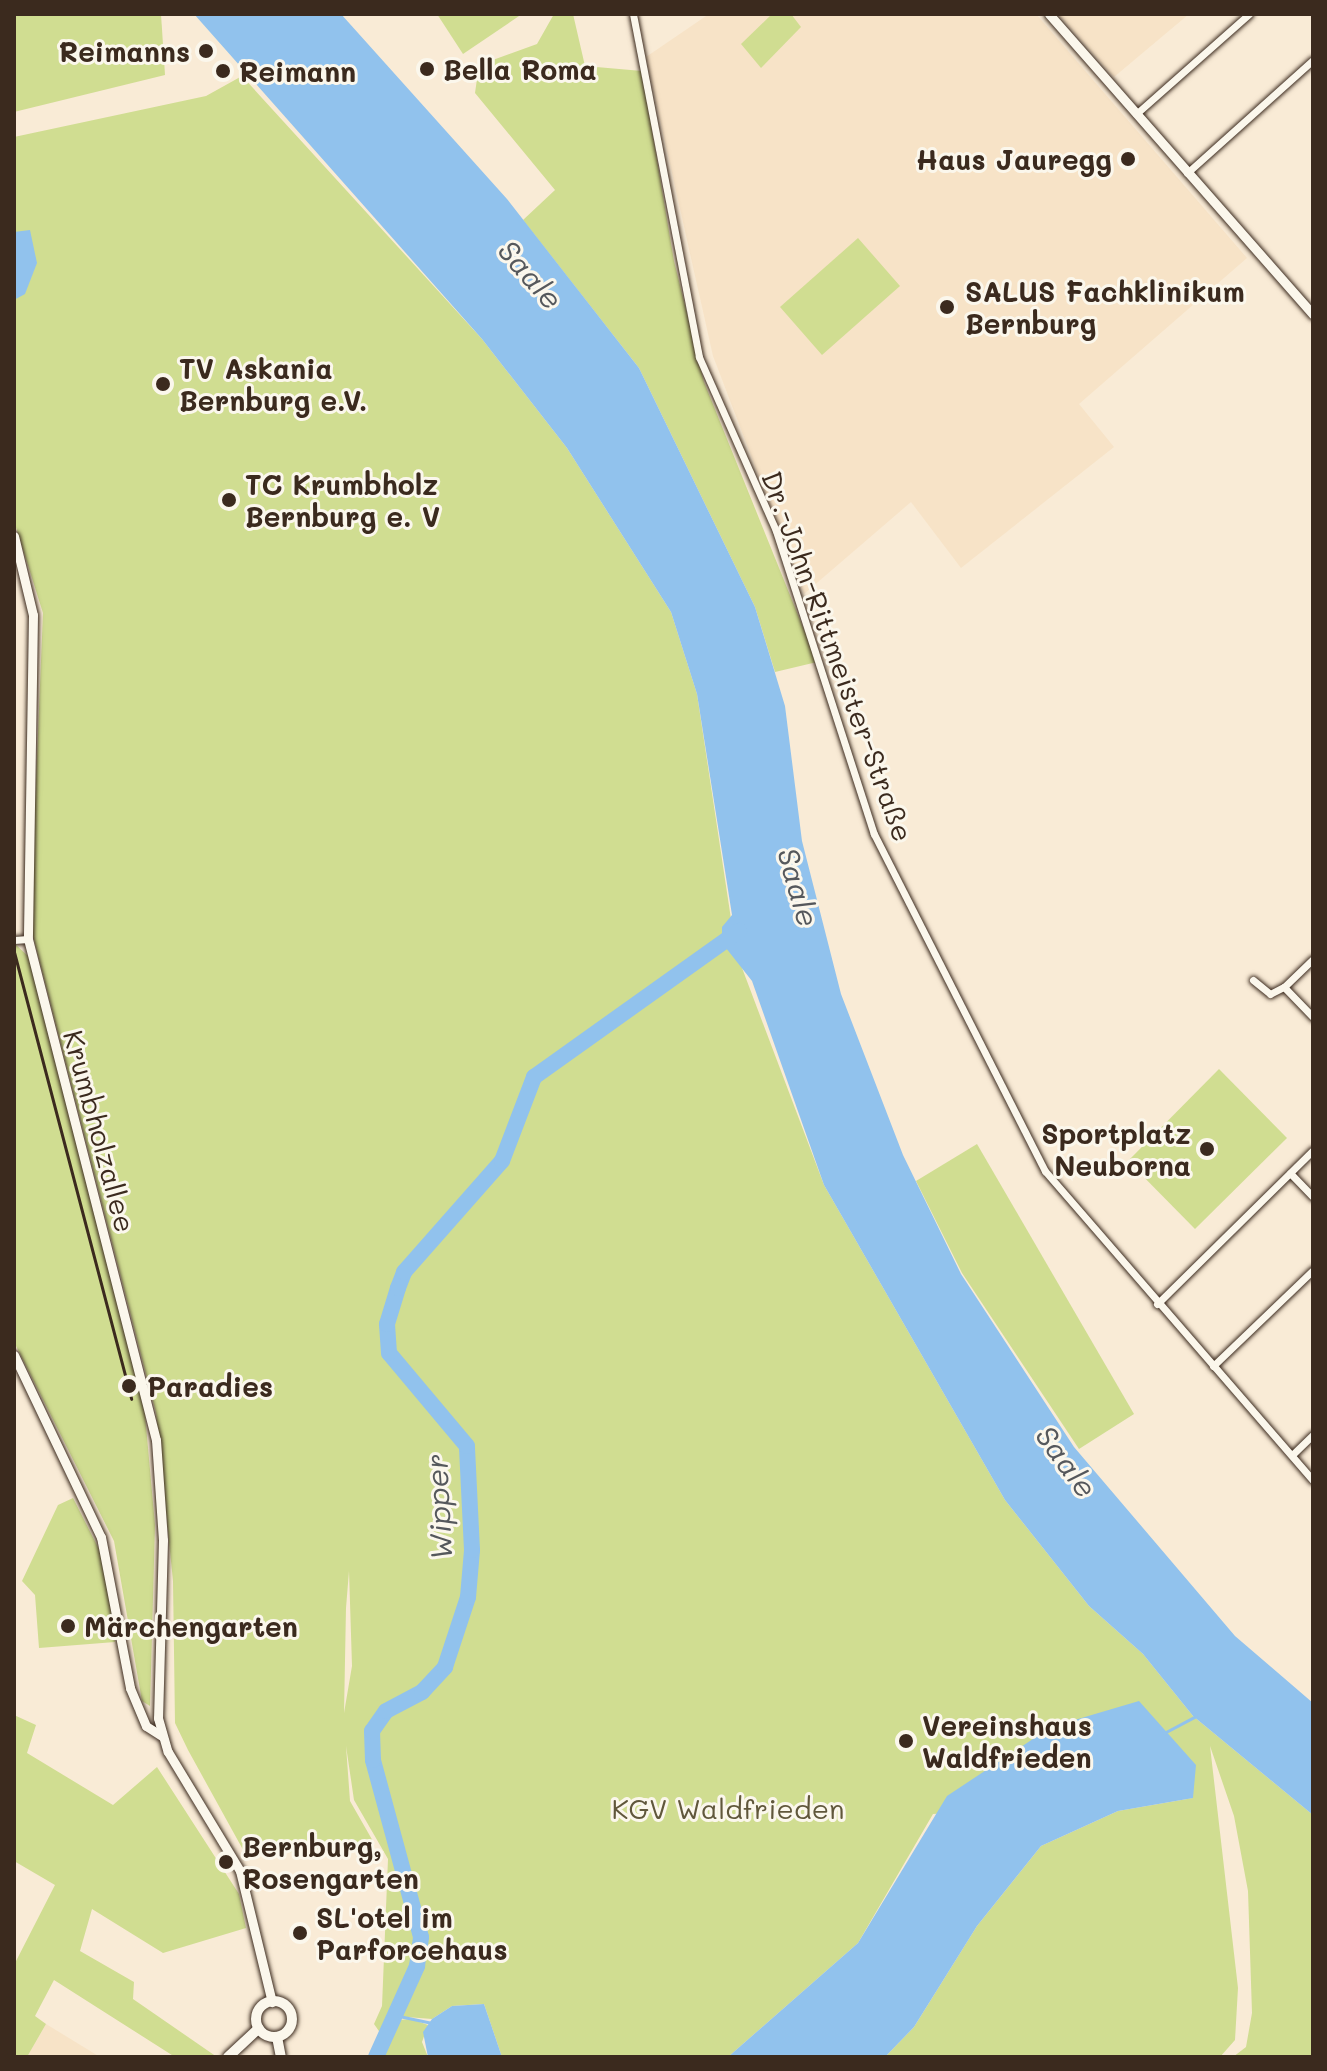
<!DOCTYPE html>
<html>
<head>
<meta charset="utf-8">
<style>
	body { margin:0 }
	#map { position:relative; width:1327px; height:2071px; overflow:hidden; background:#f9ebd6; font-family:Mali,sans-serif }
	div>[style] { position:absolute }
	.built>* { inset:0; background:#f7e3c7 }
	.green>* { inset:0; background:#d0dd91 }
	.water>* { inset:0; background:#91c2ed }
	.stream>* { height:3px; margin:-1.5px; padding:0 1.5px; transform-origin:1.5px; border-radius:1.5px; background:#91c2ed }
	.river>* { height:16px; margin:-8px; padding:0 8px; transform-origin:8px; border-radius:8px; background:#91c2ed }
	.roads { filter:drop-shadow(0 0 2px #3b2a1e) drop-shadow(0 0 2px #3b2a1e) }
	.minor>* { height:7px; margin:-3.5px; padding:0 3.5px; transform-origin:3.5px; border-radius:3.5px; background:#fbf7ec }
	.tertiary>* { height:9px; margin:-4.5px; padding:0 4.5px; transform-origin:4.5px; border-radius:4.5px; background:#fbf7ec }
	.secondary>* { height:10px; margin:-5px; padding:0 5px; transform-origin:5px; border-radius:5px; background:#fbf7ec }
	.secondary>.ring { margin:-5px; padding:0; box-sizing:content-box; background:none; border:10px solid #fbf7ec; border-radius:50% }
	.rail>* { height:3px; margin:-1.5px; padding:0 1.5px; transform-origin:1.5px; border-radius:1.5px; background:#3b2a1e }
	.dots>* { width:22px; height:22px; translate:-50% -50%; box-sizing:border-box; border:4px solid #fbf7ec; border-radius:50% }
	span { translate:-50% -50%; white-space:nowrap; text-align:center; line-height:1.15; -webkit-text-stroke:6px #fbf7ec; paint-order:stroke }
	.poi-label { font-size:28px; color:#3b2a1e; font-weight:700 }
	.right { translate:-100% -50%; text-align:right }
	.left { translate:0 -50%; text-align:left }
	.street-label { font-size:28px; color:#3b2a1e }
	.park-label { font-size:28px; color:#60573b }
	.water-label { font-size:30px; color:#55585c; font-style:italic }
	.frame { position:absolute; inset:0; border:16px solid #3b2a1e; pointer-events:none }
</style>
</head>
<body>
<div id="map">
	<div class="built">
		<div style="clip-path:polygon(709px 14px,1036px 14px,1247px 258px,1079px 404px,1114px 447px,961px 568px,911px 502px,804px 594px,713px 356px,646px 57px)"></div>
		<div style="clip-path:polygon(1058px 14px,1189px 14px,1114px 77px)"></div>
		<div style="clip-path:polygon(46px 2024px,100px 2057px,27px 2057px)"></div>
	</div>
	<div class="green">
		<div style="clip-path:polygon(14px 14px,161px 14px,165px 75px,14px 112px)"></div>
		<div style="clip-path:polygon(437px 14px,522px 14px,463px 54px)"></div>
		<div style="clip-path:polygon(554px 14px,573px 14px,585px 66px,642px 71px,674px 261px,704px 382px,817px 662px,775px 672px,755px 607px,639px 368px,523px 220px,555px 190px,475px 93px,479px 65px,537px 44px)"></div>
		<div style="clip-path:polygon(772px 14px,791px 14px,801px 27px,761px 68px,741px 44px)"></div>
		<div style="clip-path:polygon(evenodd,242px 76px,482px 339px,567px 448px,671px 612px,697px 694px,736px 952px,824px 1185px,1005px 1500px,1089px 1606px,1143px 1654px,1193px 1716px,1313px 1815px,1313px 2057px,1233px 2057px,1246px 2047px,1252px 2013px,1248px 1891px,1234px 1816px,1210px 1746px,1238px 1988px,1235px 2040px,1220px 2057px,885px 2057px,914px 2027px,977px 1926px,1041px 1846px,1118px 1811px,1193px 1798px,933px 1814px,858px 1943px,728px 2057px,502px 2057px,484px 2004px,452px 2006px,432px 2019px,394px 2016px,381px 2034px,374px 2024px,382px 2006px,388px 1859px,354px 1800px,346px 1746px,350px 1801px,374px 1843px,247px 1857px,188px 1750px,175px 1723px,173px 1581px,156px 1413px,30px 924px,43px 613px,14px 521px,14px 137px,206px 96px,242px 76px,349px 1571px,352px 1666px,344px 1713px,346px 1608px,349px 1571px)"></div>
		<div style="clip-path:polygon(858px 238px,900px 286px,822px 355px,780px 307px)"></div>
		<div style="clip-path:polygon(14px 943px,29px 957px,144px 1404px,155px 1525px,150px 1706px,142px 1701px,114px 1541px,14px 1342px)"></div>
		<div style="clip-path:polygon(1219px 1069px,1287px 1138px,1195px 1229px,1128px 1161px)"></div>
		<div style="clip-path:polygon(977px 1144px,1134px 1414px,1079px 1449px,962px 1273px,916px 1181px)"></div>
		<div style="clip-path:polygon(73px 1498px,104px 1559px,115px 1642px,39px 1648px,35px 1595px,22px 1581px,58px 1505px)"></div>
		<div style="clip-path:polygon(14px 1715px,36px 1725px,27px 1753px,113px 1805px,157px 1767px,239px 1894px,246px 1928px,163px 1953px,92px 1909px,80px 1951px,134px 1982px,133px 1999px,217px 2057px,175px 2057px,54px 1980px,35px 2016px,46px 2024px,27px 2057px,14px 2057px,14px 1965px,55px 1885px,14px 1861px)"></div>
		<div style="clip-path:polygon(411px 2019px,428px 2025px,422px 2042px,428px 2057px,375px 2057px,397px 2020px)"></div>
	</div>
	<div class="water">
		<div style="clip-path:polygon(194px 14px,341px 14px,507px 199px,639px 368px,755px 607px,785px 706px,802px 841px,841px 994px,903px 1155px,961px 1274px,1074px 1447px,1235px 1636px,1313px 1703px,1313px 1815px,1193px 1716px,1143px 1654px,1089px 1606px,1005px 1500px,824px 1185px,752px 981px,722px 943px,722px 927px,732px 915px,697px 694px,671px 612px,567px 448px,482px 339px)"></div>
		<div style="clip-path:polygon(30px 230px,37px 263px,25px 294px,14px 300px,14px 232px)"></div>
		<div style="clip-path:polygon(1139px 1701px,1196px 1765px,1193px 1798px,1118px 1811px,1041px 1846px,977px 1926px,914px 2027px,885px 2057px,728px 2057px,858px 1943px,947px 1796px,1051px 1727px)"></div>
		<div style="clip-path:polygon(484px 2004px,502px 2057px,428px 2057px,423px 2032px,432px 2019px,452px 2006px)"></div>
	</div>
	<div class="stream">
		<div style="left:1164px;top:1733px;width:36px;rotate:-28deg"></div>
		<div style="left:394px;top:2015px;width:40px;rotate:12deg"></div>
	</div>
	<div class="river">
		<div style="left:376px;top:2057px;width:100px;rotate:-65.7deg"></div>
		<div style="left:417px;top:1966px;width:29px;rotate:-82deg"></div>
		<div style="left:421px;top:1937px;width:183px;rotate:-105.2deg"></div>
		<div style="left:373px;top:1760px;width:29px;rotate:-92deg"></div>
		<div style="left:372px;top:1731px;width:24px;rotate:-55deg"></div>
		<div style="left:386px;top:1711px;width:41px;rotate:-27.8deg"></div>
		<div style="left:422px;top:1692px;width:34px;rotate:-47deg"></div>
		<div style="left:445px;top:1667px;width:74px;rotate:-71.8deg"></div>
		<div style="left:468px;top:1597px;width:47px;rotate:-85.1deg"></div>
		<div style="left:472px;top:1550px;width:104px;rotate:-92.8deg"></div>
		<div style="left:467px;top:1446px;width:121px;rotate:-130deg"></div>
		<div style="left:389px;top:1353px;width:29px;rotate:-94deg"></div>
		<div style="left:387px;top:1324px;width:38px;rotate:-73deg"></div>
		<div style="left:398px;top:1288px;width:17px;rotate:-69deg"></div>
		<div style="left:404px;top:1272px;width:148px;rotate:-48.6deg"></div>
		<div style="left:502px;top:1161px;width:90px;rotate:-69.1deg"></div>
		<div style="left:534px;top:1077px;width:252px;rotate:-35.5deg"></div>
	</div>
	<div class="roads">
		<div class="minor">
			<div style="left:633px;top:14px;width:349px;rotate:79.1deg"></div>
			<div style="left:699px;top:357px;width:190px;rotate:66.1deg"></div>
			<div style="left:776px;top:531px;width:318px;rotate:72.1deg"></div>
			<div style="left:874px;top:834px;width:378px;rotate:63.1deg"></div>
			<div style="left:1045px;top:1171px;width:409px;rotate:49.1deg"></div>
			<div style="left:1136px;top:114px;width:151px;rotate:-41.5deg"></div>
			<div style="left:1187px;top:173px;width:169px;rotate:-41.9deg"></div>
			<div style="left:14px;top:940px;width:14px;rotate:-4deg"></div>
			<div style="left:1253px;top:980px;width:22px;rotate:39deg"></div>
			<div style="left:1270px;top:994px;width:16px;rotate:-27deg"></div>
			<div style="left:1284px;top:987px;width:42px;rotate:46deg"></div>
			<div style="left:1284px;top:987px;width:40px;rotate:-44deg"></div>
			<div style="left:1290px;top:1173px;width:33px;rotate:46deg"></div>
			<div style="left:1157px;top:1304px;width:219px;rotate:-44.6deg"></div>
			<div style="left:1213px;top:1366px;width:139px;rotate:-43.8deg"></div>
			<div style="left:1292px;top:1455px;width:29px;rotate:-44deg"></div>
		</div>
		<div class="tertiary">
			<div style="left:1049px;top:14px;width:400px;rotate:48.7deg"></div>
			<div style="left:14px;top:536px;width:81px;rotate:76.5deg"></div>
			<div style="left:33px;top:615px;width:324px;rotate:90.9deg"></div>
			<div style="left:28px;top:939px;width:517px;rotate:75.67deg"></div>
			<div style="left:156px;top:1440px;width:100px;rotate:86deg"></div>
			<div style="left:163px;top:1540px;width:178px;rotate:91.6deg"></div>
			<div style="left:158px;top:1718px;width:35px;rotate:74deg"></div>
			<div style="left:168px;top:1752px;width:139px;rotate:58.8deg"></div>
			<div style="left:240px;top:1871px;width:135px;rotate:76.3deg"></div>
			<div style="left:14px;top:1355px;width:202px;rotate:64.5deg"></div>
			<div style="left:101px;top:1537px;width:154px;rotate:79.1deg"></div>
			<div style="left:130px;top:1688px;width:41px;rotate:67.2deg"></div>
			<div style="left:146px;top:1726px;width:19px;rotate:32deg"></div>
		</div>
		<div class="secondary">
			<div class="ring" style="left:256px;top:2001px;width:26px;height:26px"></div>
			<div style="left:277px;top:2037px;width:20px;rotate:79deg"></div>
			<div style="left:228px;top:2057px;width:42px;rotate:-43.1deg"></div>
		</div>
	</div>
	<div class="rail">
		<div style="left:14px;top:952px;width:462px;rotate:75.3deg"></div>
	</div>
	<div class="dots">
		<div style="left:206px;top:51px;background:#3b2a1e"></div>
		<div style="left:427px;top:69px;background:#3b2a1e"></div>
		<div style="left:223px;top:71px;background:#3b2a1e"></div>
		<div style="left:1128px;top:159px;background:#3b2a1e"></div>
		<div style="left:947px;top:307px;background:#3b2a1e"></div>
		<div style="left:163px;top:384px;background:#3b2a1e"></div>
		<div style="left:229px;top:500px;background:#3b2a1e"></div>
		<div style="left:1207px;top:1149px;background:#3b2a1e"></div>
		<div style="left:129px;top:1386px;background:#3b2a1e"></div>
		<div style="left:68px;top:1626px;background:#3b2a1e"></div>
		<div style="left:906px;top:1741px;background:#3b2a1e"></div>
		<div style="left:226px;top:1862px;background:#3b2a1e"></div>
		<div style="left:300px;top:1933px;background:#3b2a1e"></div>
	</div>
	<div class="poi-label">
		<span class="right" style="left:190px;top:51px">Reimanns</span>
		<span class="left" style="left:443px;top:69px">Bella Roma</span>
		<span class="left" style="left:239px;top:71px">Reimann</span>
		<span class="right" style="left:1112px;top:159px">Haus Jauregg</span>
		<span class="left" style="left:965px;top:307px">SALUS Fachklinikum<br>Bernburg</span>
		<span class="left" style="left:179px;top:384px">TV Askania<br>Bernburg e.V.</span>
		<span class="left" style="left:245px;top:500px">TC Krumbholz<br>Bernburg e. V</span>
		<span class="right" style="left:1191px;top:1149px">Sportplatz<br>Neuborna</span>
		<span class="left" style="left:147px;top:1386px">Paradies</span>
		<span class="left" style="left:84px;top:1626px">Märchengarten</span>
		<span class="left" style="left:922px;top:1741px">Vereinshaus<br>Waldfrieden</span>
		<span class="left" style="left:242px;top:1862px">Bernburg,<br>Rosengarten</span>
		<span class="left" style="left:316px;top:1933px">SL'otel im<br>Parforcehaus</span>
	</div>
	<div class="street-label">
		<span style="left:838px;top:656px;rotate:70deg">Dr.-John-Rittmeister-Straße</span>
		<span style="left:100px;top:1131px;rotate:75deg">Krumbholzallee</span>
	</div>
	<div class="park-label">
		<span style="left:728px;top:1808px">KGV Waldfrieden</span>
	</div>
	<div class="water-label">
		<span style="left:531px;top:274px;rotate:49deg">Saale</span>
		<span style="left:799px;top:887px;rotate:74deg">Saale</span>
		<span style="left:1067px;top:1461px;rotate:54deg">Saale</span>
		<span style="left:438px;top:1507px;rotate:-93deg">Wipper</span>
	</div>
	<div class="frame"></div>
</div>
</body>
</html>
